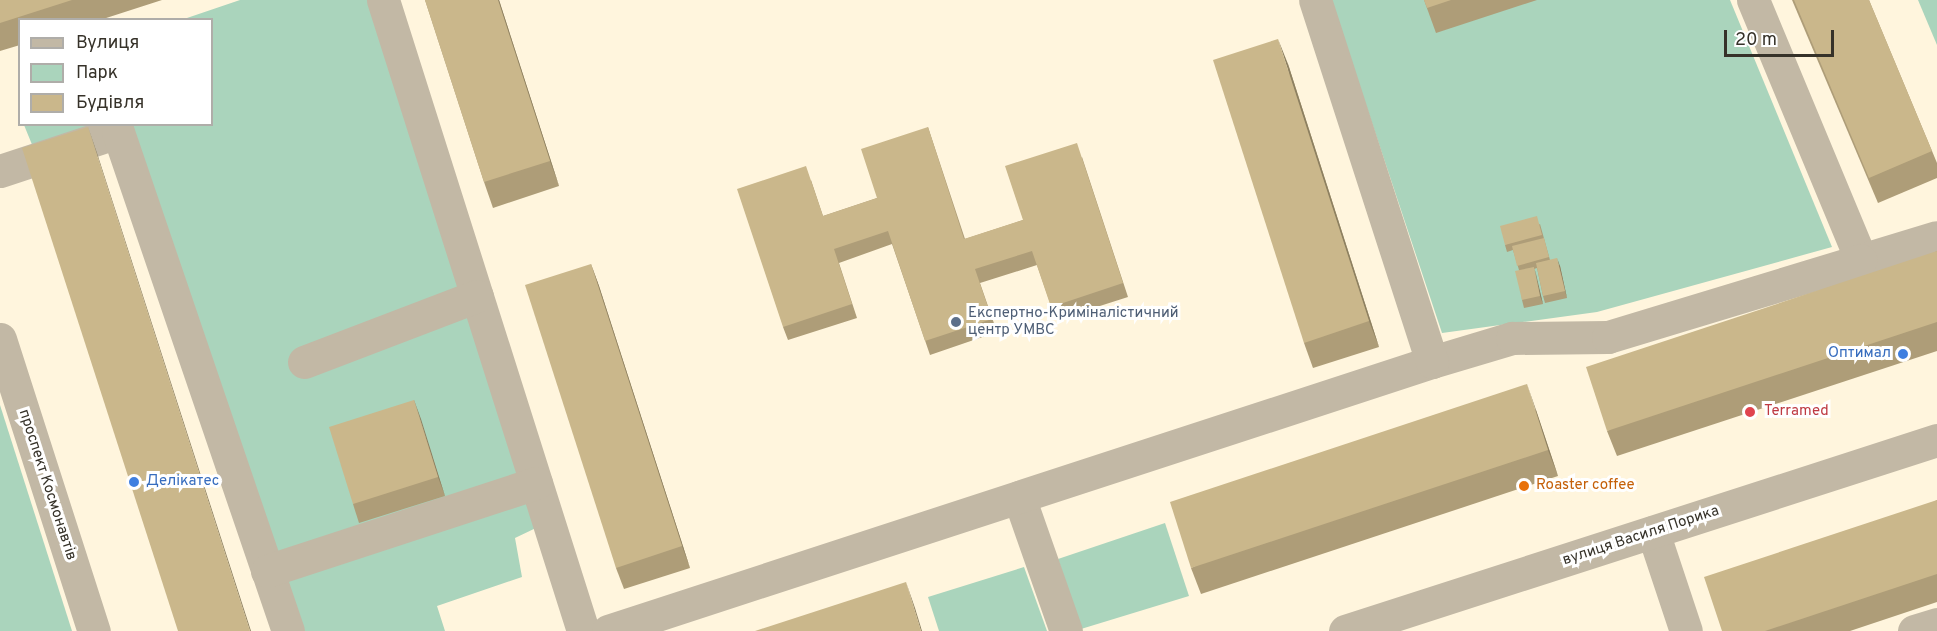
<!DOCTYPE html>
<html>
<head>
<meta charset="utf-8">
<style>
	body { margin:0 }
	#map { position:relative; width:1937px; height:631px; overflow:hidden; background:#fff5dd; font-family:Overpass,sans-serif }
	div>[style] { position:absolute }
	.green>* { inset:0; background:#aad4bc }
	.minor>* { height:33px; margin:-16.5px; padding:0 16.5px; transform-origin:16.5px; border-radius:16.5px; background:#c2b8a5 }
	.wall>* { inset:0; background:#ae9d78 }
	.shaded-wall>* { inset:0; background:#8d8061 }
	.building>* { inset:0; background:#cab78b }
	.dots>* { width:16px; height:16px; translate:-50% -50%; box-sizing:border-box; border:3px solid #fff; border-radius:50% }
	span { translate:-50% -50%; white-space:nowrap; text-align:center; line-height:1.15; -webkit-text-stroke:6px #fff; paint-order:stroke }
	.service-label { font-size:15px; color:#4e5e75 }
	.left { translate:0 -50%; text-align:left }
	.shop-label { font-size:15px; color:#366cbe }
	.right { translate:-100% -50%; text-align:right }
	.health-label { font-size:15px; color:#be3a42 }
	.street-label { font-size:15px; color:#363229 }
	.food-label { font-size:15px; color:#c56008 }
	.legend { position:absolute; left:18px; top:18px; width:195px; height:108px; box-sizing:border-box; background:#fff; border:2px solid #afada9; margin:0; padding:8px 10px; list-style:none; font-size:18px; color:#363229 }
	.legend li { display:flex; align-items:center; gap:12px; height:30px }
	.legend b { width:30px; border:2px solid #afada9 }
	.scale { position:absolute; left:1724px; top:30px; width:110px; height:27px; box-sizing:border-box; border:3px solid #363229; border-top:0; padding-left:8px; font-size:18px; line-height:21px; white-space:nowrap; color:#363229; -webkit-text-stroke:4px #fff; paint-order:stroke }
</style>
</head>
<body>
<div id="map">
	<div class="green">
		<div style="clip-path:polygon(240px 0,369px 0,538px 527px,515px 538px,522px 577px,437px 606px,445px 631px,295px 631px,128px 125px,212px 124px,212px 20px,184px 19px)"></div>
		<div style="clip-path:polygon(1331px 0,1730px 0,1832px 247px,1597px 312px,1442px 333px)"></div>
		<div style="clip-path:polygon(1918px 0,1937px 0,1937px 45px)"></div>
		<div style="clip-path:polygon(24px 125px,98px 125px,33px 147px)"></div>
		<div style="clip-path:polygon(0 405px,72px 631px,0 631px)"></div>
		<div style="clip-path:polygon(1165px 523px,1189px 596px,1081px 629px,1058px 559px)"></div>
		<div style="clip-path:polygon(1024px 567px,1047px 631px,939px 631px,928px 597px)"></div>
	</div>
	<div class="minor">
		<div style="left:383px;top:0;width:662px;rotate:72.41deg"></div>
		<div style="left:1753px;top:0;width:282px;rotate:67.4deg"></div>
		<div style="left:1861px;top:260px;width:79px;rotate:-16.8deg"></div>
		<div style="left:0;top:171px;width:124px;rotate:-18.3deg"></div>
		<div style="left:118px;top:132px;width:527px;rotate:71.19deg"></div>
		<div style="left:0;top:339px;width:307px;rotate:72.2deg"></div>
		<div style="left:304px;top:362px;width:185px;rotate:-20.9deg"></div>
		<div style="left:1432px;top:362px;width:84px;rotate:-16.7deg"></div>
		<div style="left:1512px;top:338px;width:96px;rotate:-0.6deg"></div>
		<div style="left:1608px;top:337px;width:264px;rotate:-16.9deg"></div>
		<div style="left:1019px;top:497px;width:142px;rotate:70.7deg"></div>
		<div style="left:1653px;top:532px;width:104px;rotate:71.6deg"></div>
		<div style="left:267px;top:571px;width:283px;rotate:-18.1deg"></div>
		<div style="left:608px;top:631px;width:867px;rotate:-18.08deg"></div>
		<div style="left:1432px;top:362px;width:380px;rotate:-107.9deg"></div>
		<div style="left:1345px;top:631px;width:622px;rotate:-17.88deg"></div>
		<div style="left:1914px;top:631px;width:24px;rotate:-17deg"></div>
	</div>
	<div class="wall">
		<div style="clip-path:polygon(0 0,162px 0,100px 20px,20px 20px,20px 45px,0 51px)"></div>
		<div style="clip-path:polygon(425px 0,499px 0,559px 186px,493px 208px,484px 182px)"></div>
		<div style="clip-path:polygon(1424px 0,1537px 0,1436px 33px)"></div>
		<div style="clip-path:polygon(1792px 0,1869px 0,1932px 151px,1937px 163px,1937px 178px,1878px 203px)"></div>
		<div style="clip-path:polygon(1288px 64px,1379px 347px,1313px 368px,1304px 343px)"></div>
		<div style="clip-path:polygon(928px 127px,965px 239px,1023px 220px,1082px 157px,1128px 297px,1056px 320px,1037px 265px,980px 283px,997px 332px,930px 355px,892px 244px,839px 263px,857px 318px,788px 340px,783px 327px,811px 180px,823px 216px,877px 198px)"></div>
		<div style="clip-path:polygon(1540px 224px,1550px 260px,1560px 266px,1567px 298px,1545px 303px,1543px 296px,1537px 268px,1534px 269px,1543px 304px,1524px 308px,1522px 300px,1519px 270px,1513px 250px,1507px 252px,1505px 245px)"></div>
		<div style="clip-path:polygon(1937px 251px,1937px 351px,1617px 456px,1607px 431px)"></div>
		<div style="clip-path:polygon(591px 264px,599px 286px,690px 568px,624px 589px,616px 568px)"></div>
		<div style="clip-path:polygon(414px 400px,445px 496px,359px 523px,353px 504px)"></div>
		<div style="clip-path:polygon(1536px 410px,1558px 476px,1201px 594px,1191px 568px)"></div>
		<div style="clip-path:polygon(1937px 500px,1937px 602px,1850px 631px,1722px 631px)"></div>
	</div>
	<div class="shaded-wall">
		<div style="clip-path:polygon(498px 0,499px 0,559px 186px,550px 161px)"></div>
		<div style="clip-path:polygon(1278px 39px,1288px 64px,1379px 347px,1369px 321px)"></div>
		<div style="clip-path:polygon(88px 127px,97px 153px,251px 631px,250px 631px)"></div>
		<div style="clip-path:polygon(1557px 258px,1560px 266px,1567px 298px,1565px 291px)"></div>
		<div style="clip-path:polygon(591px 264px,599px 286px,690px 568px,682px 546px)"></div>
		<div style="clip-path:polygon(1534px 267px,1536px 274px,1543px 304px,1540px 296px)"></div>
		<div style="clip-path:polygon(1527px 384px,1536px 410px,1558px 476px,1548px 450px)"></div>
		<div style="clip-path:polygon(414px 400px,421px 419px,445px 496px,438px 477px)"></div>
		<div style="clip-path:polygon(906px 582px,915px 608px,922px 631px,921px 631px)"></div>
	</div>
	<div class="building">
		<div style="clip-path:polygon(0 0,72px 0,0 23px)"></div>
		<div style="clip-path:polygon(425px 0,498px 0,550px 161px,484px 182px)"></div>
		<div style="clip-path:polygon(1424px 0,1451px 0,1427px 8px)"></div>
		<div style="clip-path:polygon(1794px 0,1869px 0,1932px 151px,1869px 178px)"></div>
		<div style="clip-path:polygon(1278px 39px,1369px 321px,1304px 343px,1213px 60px)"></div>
		<div style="clip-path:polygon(88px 127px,250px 631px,178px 631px,22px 148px)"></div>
		<div style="clip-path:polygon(928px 127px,964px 239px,1023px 220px,1005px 166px,1077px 143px,1123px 283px,1051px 307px,1032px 251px,975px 269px,992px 319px,925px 341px,888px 231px,834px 249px,852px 304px,783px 327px,737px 189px,806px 166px,823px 216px,877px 198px,861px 149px)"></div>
		<div style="clip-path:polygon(1537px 216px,1542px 235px,1505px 245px,1500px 226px)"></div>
		<div style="clip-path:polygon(1544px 238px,1549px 257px,1517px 266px,1512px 246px)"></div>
		<div style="clip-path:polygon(1937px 251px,1937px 322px,1607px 431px,1586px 367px)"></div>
		<div style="clip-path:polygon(1557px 258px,1565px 291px,1543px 296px,1536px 263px)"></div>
		<div style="clip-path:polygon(591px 264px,682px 546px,616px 568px,525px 285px)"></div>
		<div style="clip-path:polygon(1534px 267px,1540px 296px,1522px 300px,1515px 271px)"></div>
		<div style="clip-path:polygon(1527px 384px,1548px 450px,1191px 568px,1170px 502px)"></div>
		<div style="clip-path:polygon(414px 400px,438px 477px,353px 504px,329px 427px)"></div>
		<div style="clip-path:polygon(1937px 500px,1937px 574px,1765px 631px,1722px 631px,1704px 577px)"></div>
		<div style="clip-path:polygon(906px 582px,921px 631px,755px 631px)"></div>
	</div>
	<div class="dots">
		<div style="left:956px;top:322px;background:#5c6f8a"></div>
		<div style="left:1903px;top:354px;background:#3f7fe0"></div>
		<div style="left:1750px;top:412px;background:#e0444e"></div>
		<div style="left:134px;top:482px;background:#3f7fe0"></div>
		<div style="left:1524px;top:486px;background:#e8710a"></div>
	</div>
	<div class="service-label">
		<span class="left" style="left:968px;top:322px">Експертно-Криміналістичний<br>центр УМВС</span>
	</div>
	<div class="shop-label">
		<span class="right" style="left:1891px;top:354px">Оптимал</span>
		<span class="left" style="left:146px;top:482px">Делікатес</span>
	</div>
	<div class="health-label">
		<span class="left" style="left:1764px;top:412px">Terramed</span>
	</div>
	<div class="street-label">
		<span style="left:47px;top:485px;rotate:72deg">проспект Космонавтів</span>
		<span style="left:1641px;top:536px;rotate:-18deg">вулиця Василя Порика</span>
	</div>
	<div class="food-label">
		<span class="left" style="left:1536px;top:486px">Roaster coffee</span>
	</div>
	<ul class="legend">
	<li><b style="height:8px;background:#c2b8a5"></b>Вулиця</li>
	<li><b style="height:16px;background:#aad4bc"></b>Парк</li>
	<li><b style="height:16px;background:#cab78b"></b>Будівля</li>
	</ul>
	<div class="scale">20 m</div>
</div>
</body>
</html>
